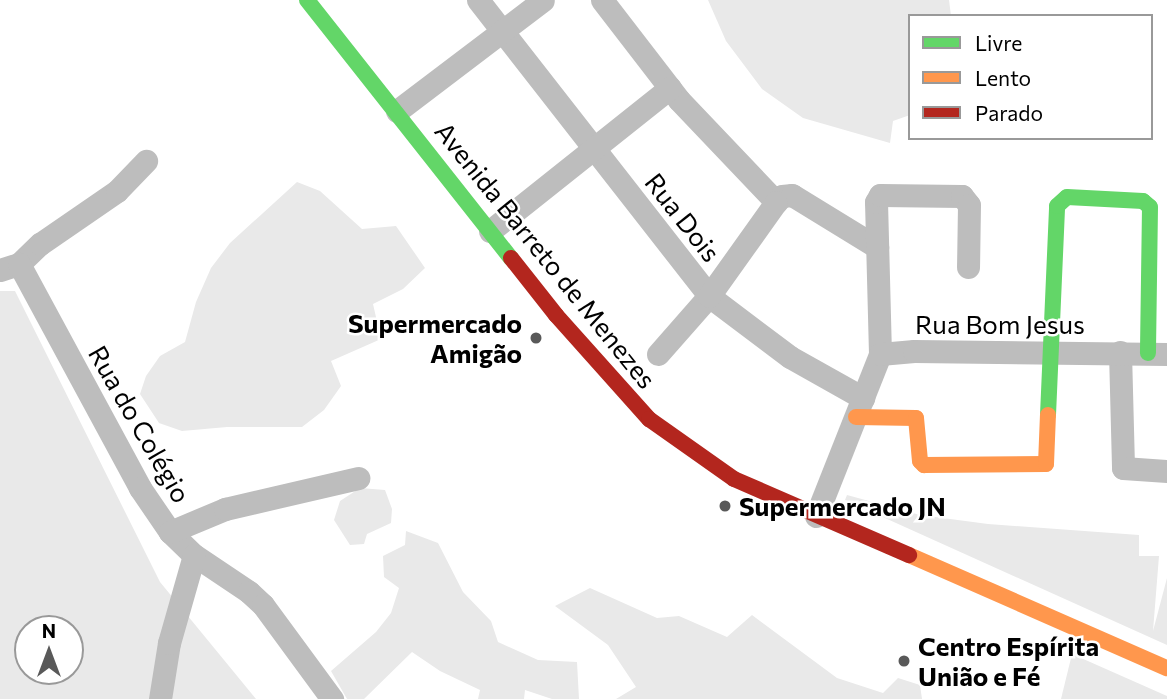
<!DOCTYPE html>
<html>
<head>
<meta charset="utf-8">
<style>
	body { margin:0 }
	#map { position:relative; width:1167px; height:699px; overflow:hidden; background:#fff; font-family:Commissioner,sans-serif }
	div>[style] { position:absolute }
	.green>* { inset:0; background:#e9e9e9 }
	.street>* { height:23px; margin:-11.5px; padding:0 11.5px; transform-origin:11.5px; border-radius:11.5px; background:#bdbdbd }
	.fast>* { height:16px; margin:-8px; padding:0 8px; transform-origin:8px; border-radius:8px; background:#63d668 }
	.slow>* { height:16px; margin:-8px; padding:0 8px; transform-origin:8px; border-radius:8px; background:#ff974d }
	.jam>* { height:16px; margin:-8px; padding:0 8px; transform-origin:8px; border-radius:8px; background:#b3261e }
	.dots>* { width:19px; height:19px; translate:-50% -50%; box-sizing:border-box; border:4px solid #fff; border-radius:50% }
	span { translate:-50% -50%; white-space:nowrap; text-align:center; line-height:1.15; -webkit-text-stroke:5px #fff; paint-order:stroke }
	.street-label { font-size:26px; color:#000 }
	.poi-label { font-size:26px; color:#000; font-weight:700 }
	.right { translate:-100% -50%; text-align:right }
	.left { translate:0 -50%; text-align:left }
	.legend { position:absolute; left:908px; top:14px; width:245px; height:126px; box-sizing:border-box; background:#fff; border:2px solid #999; margin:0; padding:9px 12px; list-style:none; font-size:21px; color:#000 }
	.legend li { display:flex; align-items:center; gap:14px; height:35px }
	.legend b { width:35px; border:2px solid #999 }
	.north { position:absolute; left:14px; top:615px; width:70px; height:70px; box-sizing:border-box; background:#fff; border:2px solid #999; border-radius:50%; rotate:0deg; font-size:19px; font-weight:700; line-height:28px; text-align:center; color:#000 }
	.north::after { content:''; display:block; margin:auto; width:24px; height:32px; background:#595959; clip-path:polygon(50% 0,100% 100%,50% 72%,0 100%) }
</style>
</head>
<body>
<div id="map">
	<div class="green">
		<div style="clip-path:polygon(708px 0,949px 0,951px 16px,910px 16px,910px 115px,893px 121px,890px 143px,803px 118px,762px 89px,726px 41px)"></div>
		<div style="clip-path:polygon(297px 182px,320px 191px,362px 229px,396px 226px,425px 268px,403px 289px,373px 304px,381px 339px,331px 361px,341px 386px,324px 410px,302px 427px,227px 427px,182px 431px,159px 423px,140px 394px,146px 376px,160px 356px,185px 342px,196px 302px,211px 268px,230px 243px)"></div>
		<div style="clip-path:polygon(evenodd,0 291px,15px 291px,160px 582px,256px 699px,0 699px,0 291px,28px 629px,70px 629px,70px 671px,28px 671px,28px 629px)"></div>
		<div style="clip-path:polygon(360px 488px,385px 490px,392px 509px,391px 523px,367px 534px,364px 544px,350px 545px,334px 520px,340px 501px)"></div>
		<div style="clip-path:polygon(847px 495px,920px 515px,988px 524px,1139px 535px,1139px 556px,1159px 556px,1153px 631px,1167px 578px,1167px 645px,845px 500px)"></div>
		<div style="clip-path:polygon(406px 531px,438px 543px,463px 592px,491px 621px,498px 642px,538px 660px,577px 662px,579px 699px,552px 699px,525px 690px,524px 699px,478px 699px,480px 690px,440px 671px,412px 652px,364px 699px,347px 699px,331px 671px,376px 632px,391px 613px,399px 588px,384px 577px,383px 556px,405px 545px)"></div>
		<div style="clip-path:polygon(590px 588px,657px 618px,679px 616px,727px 637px,752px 615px,837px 678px,883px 693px,898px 678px,920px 685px,922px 699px,616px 699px,636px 687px,608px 645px,555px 606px)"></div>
		<div style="clip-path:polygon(1072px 654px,1167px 696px,1167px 699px,1061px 699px)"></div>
	</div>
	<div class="street">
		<div style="left:478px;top:0;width:375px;rotate:52deg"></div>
		<div style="left:709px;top:296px;width:101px;rotate:37deg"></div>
		<div style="left:790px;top:357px;width:84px;rotate:29.3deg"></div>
		<div style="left:602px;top:0;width:126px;rotate:52.4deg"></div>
		<div style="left:679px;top:100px;width:141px;rotate:46.4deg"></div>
		<div style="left:776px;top:202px;width:8px;rotate:-45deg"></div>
		<div style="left:782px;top:196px;width:10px;rotate:-6deg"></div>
		<div style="left:792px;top:195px;width:100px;rotate:31.5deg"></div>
		<div style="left:397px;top:111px;width:183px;rotate:-37.2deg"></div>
		<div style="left:490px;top:231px;width:230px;rotate:-38.5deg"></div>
		<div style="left:19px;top:264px;width:29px;rotate:-44deg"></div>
		<div style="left:40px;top:244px;width:93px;rotate:-34.5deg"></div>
		<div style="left:117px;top:191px;width:42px;rotate:-46deg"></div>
		<div style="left:0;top:270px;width:20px;rotate:-18deg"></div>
		<div style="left:19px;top:264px;width:255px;rotate:61.6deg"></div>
		<div style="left:140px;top:488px;width:53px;rotate:55.7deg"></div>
		<div style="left:170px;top:532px;width:33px;rotate:44deg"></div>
		<div style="left:194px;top:555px;width:66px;rotate:33.9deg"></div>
		<div style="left:249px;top:592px;width:19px;rotate:43deg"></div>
		<div style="left:263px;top:605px;width:117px;rotate:53.7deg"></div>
		<div style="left:1120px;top:352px;width:116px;rotate:88.5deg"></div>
		<div style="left:1123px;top:468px;width:44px;rotate:3.9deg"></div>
		<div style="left:658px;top:354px;width:77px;rotate:-48.7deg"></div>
		<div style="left:709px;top:296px;width:115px;rotate:-54.5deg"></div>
		<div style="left:880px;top:354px;width:152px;rotate:-91.5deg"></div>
		<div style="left:876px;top:202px;width:8px;rotate:-60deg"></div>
		<div style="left:880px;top:195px;width:82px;rotate:0.7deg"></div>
		<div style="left:962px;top:196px;width:11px;rotate:52deg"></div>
		<div style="left:969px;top:205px;width:62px;rotate:90.9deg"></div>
		<div style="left:816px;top:516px;width:174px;rotate:-68.4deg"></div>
		<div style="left:880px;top:354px;width:34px;rotate:-5deg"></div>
		<div style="left:914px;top:351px;width:253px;rotate:0.7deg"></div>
		<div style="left:170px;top:532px;width:60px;rotate:-22.7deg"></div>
		<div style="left:225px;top:509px;width:137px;rotate:-13.1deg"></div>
		<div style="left:160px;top:699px;width:57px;rotate:-80.9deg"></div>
		<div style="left:169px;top:643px;width:91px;rotate:-74.1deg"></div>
	</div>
	<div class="fast">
		<div style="left:307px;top:0;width:329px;rotate:51.7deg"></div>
		<div style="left:1048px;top:415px;width:209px;rotate:-87.5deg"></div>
		<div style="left:1057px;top:206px;width:13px;rotate:-42deg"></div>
		<div style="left:1067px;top:197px;width:76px;rotate:3deg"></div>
		<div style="left:1143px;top:201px;width:9px;rotate:41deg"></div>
		<div style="left:1150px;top:207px;width:146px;rotate:90.8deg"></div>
	</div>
	<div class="slow">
		<div style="left:856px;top:417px;width:60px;rotate:1deg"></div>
		<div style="left:916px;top:418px;width:43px;rotate:84.7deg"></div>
		<div style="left:920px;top:461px;width:6px;rotate:45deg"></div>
		<div style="left:924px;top:465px;width:122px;rotate:-0.5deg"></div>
		<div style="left:1046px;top:464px;width:49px;rotate:-87.7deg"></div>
		<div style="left:909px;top:555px;width:282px;rotate:23.7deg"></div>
	</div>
	<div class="jam">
		<div style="left:511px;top:258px;width:73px;rotate:51.7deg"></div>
		<div style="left:556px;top:315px;width:140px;rotate:48.2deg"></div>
		<div style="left:649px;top:419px;width:104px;rotate:35.2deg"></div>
		<div style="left:734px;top:479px;width:191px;rotate:23.5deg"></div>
	</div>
	<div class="dots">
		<div style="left:536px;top:338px;background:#595959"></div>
		<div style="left:725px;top:506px;background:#595959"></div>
		<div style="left:904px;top:661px;background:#595959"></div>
	</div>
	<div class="street-label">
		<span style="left:683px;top:217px;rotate:52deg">Rua Dois</span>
		<span style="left:546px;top:255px;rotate:51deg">Avenida Barreto de Menezes</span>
		<span style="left:1000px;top:324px">Rua Bom Jesus</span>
		<span style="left:140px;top:424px;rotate:60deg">Rua do Colégio</span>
	</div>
	<div class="poi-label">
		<span class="right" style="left:522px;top:338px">Supermercado<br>Amigão</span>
		<span class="left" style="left:739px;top:506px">Supermercado JN</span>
		<span class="left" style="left:918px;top:661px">Centro Espírita<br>União e Fé</span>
	</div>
	<ul class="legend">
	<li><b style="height:9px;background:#63d668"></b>Livre</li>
	<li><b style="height:9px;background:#ff974d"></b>Lento</li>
	<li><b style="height:9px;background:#b3261e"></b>Parado</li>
	</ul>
	<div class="north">N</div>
</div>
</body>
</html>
